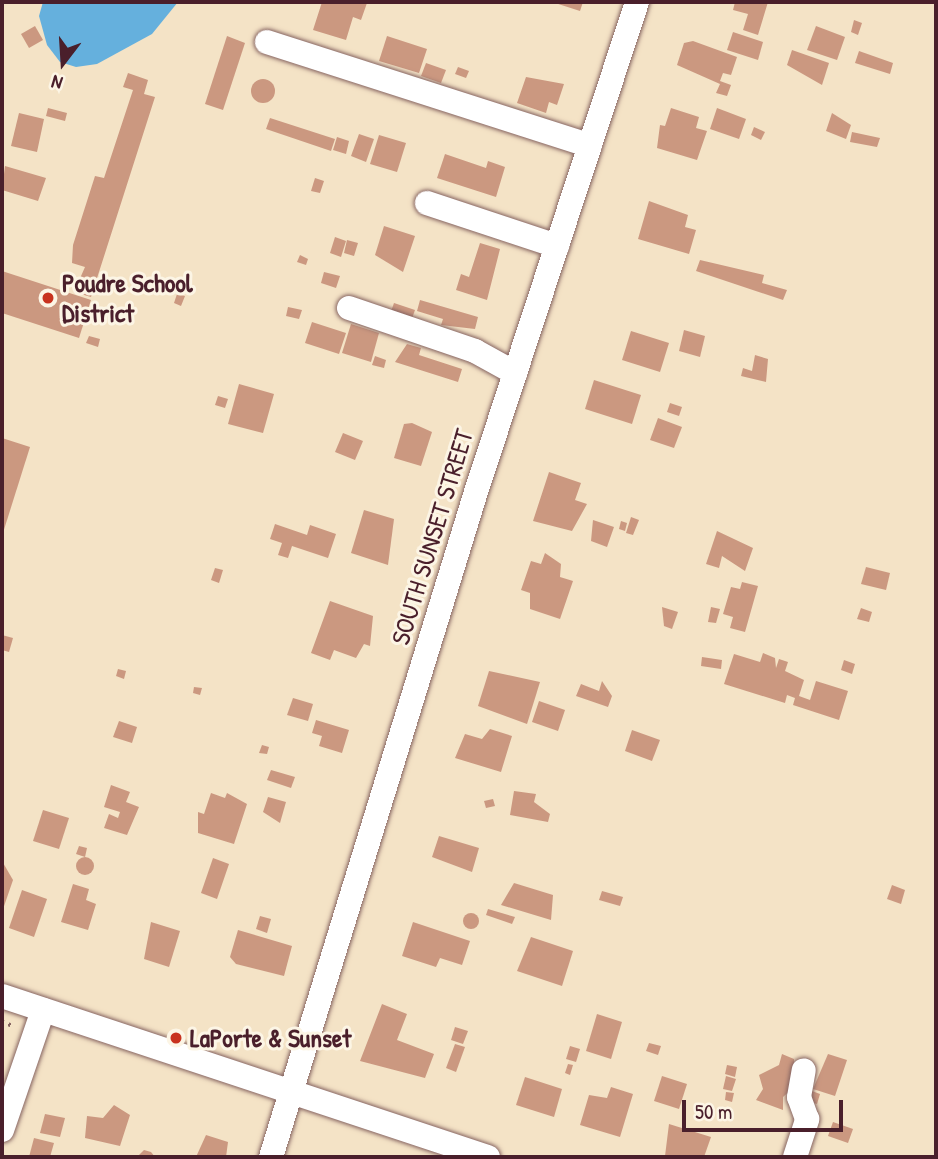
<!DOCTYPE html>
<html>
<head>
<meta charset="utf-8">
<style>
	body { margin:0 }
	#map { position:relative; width:938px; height:1159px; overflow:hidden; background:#f4e3c6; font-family:"Patrick Hand",sans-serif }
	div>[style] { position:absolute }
	.water>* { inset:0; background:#65b0dd }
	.building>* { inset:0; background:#cb9880 }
	.round { border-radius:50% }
	.path>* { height:3.5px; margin-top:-1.75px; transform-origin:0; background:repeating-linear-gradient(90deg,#866461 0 2px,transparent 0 7px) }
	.roads { filter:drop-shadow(0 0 2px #866461) drop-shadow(0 0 2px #866461) }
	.minor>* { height:24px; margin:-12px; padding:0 12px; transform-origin:12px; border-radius:12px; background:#fff }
	.dots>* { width:19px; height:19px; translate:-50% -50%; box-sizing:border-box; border:4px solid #fcf5e5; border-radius:50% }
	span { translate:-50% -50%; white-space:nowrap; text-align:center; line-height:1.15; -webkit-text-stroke:6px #fcf5e5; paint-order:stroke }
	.poi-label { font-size:26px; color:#4a1f2b; font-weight:700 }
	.left { translate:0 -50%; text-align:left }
	.street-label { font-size:26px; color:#4a1f2b }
	.frame { position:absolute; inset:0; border:4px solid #4a1f2b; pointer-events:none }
	.north { position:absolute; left:28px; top:28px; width:70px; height:70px; -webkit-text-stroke:5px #fcf5e5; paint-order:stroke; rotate:197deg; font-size:19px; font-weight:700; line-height:28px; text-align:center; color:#4a1f2b }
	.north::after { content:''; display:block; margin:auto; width:24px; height:32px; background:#4a1f2b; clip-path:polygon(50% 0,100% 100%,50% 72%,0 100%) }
	.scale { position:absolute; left:682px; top:1100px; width:161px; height:32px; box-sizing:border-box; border:4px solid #4a1f2b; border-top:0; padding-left:9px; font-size:21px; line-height:24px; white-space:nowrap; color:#4a1f2b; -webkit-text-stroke:5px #fcf5e5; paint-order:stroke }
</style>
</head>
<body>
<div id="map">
	<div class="water">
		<div style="clip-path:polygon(43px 2px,178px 2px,152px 34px,97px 64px,76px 67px,60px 62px,47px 45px,39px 16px)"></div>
	</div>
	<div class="building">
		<div style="clip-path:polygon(322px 2px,367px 3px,361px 20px,353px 17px,346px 40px,313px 30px)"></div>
		<div style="clip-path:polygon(552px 2px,583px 2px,580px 11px)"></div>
		<div style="clip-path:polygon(735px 2px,768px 2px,758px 35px,743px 30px,748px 14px,733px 10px)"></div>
		<div style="clip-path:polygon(854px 20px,862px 23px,858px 35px,851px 32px)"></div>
		<div style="clip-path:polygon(35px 26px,43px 40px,29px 48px,21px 34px)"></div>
		<div style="clip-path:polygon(816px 26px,845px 37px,837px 60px,807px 50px)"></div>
		<div style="clip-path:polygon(733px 32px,763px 42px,758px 60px,727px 50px)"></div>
		<div style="clip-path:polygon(227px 36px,245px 43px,223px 110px,205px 104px)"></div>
		<div style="clip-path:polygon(387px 36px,427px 49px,419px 73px,379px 61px)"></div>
		<div style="clip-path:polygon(693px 41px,737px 57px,731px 75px,723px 73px,720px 81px,731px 85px,727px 96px,716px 93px,720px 84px,677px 65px,684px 43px)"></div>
		<div style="clip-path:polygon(792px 50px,829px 63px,822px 85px,787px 65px)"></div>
		<div style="clip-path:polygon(859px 51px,893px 63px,890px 74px,855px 63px)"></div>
		<div style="clip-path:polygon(426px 63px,446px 70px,441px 83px,421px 76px)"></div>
		<div style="clip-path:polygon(458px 67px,469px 71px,466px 78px,455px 74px)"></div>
		<div style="clip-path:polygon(128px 73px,148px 80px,144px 94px,155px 97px,91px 297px,74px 292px,85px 267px,72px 263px,73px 245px,95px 176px,104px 178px,133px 90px,123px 87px)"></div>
		<div style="clip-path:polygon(526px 77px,564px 84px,557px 105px,549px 102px,546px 113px,517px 103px)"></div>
		<div class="round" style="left:251px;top:79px;width:24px;height:24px"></div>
		<div style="clip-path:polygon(48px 108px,67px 113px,65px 121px,46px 116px)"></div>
		<div style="clip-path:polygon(671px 108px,699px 117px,696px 128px,707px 131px,697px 160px,657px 148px,660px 125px,665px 126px)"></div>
		<div style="clip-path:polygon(717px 108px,746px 119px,739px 139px,710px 129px)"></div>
		<div style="clip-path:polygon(19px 113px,44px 119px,37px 152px,11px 146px)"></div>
		<div style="clip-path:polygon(832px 113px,851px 125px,846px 139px,826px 131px)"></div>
		<div style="clip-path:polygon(270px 118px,335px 139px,331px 151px,266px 129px)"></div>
		<div style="clip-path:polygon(754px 127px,765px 132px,761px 140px,751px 135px)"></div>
		<div style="clip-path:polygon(852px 132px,880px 138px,877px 147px,850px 142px)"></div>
		<div style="clip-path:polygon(359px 134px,374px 139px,366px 162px,351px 156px)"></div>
		<div style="clip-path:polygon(379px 135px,406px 143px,397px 172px,370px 164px)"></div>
		<div style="clip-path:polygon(337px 137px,349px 141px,346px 154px,333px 150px)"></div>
		<div style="clip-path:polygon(445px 154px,486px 168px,488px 161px,505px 167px,496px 197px,437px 178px)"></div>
		<div style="clip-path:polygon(5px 166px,46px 178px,38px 201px,2px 190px)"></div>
		<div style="clip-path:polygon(315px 178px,324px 181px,320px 193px,311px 191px)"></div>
		<div style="clip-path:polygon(649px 201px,688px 215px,685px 227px,696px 230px,689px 254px,638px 239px)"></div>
		<div style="clip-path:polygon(384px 226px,415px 236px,403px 272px,375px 255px)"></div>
		<div style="clip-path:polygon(335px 237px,346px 241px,341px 257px,330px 253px)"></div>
		<div style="clip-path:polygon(347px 240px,358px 243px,354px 256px,344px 253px)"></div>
		<div style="clip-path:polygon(480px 243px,500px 249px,487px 300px,456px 290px,461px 274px,469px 277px)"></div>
		<div style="clip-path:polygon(300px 255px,308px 259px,306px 265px,297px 262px)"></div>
		<div style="clip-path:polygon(700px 260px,764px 275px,762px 283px,787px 290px,783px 300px,696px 271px)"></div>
		<div style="clip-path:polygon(2px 271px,91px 300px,79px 338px,2px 313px)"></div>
		<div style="clip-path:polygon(324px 272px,340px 276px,336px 288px,321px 283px)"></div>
		<div style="clip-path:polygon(177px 294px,185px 296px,181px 306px,174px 303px)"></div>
		<div style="clip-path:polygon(420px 300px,478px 317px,475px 329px,441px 325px,443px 319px,417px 311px)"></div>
		<div style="clip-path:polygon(394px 303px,415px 310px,410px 324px,389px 317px)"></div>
		<div style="clip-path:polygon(288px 307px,302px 310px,299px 319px,286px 316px)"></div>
		<div style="clip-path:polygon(312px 322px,346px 333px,339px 354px,305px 343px)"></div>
		<div style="clip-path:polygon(351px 324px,379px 333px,371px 362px,342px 353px)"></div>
		<div style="clip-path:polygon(684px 330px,705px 336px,700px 357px,679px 351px)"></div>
		<div style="clip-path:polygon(631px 331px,669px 343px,660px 372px,622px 360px)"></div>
		<div style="clip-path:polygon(89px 336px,100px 339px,98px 347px,86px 343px)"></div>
		<div style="clip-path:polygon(407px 344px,421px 348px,419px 355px,462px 369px,458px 382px,395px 362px)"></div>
		<div style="clip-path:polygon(755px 355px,768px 359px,766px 382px,741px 376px,743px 368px,752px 371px)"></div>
		<div style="clip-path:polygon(375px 356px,386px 360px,384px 368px,372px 365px)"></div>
		<div style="clip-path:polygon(594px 380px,641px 395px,632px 424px,585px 409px)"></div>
		<div style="clip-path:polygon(239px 384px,274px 394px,263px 433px,228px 424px)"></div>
		<div style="clip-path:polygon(218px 396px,228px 399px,225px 408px,215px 405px)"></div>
		<div style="clip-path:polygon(670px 403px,682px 407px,679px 416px,667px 412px)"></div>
		<div style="clip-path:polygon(658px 418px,682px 427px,674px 448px,650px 440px)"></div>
		<div style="clip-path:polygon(412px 423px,432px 432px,421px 466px,394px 458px,404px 424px)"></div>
		<div style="clip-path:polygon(343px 433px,363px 441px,355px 460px,335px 452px)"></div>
		<div style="clip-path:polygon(2px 438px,30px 447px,2px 536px)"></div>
		<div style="clip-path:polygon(549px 472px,581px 483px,575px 500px,587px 504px,572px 531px,533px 521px)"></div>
		<div style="clip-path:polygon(364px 510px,394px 519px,388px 565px,351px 553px)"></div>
		<div style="clip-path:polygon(631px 517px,639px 520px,633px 535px,626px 533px)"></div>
		<div style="clip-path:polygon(593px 520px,614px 527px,607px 547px,591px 541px)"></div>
		<div style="clip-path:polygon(621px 521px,627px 523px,625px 531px,619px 529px)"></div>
		<div style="clip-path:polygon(275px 524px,307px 535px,310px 525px,336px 534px,328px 558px,292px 546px,288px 558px,278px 555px,282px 543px,270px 539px)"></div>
		<div style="clip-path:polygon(717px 531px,753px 548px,745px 571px,722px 556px,719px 568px,706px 564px)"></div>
		<div style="clip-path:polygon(545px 553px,561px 564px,560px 577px,573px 581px,560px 619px,530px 609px,530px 593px,521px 590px,531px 561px,541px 564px)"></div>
		<div style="clip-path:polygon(866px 567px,890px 573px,886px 590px,861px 584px)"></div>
		<div style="clip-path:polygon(215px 568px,223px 570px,219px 583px,211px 580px)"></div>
		<div style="clip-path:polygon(742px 582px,758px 586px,745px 632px,730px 628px,733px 617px,723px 614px,731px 587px,740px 589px)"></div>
		<div style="clip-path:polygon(330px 601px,373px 616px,370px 646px,364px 644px,356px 658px,334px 650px,330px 660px,311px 653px)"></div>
		<div style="clip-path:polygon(662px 607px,678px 612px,672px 629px,664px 626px)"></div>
		<div style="clip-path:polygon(711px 607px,720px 609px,716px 623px,708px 622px)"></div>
		<div style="clip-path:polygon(861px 608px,872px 612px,869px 622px,857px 619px)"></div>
		<div style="clip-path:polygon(2px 635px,13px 638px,9px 652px,2px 650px)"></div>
		<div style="clip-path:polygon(763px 653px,775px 658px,776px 668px,779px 659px,788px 662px,785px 671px,804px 680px,799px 696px,810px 700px,816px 681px,848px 691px,839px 720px,793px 705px,795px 698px,787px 695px,785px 703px,724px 684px,734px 654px,760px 662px)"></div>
		<div style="clip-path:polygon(702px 657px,722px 660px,721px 669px,701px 666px)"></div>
		<div style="clip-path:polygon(844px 660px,855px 664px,852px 674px,841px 670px)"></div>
		<div style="clip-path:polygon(118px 669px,126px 671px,124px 679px,116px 676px)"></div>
		<div style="clip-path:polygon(489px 671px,540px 682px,527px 724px,478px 706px)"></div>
		<div style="clip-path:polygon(602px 681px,612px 696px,608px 707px,576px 696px,581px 684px,599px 691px)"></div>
		<div style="clip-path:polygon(194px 687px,202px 688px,200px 695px,193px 693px)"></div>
		<div style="clip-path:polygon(293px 698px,313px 704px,308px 721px,287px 715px)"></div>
		<div style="clip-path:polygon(539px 701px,565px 710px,558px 731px,532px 722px)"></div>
		<div style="clip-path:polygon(316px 720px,349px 730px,342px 753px,319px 746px,322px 736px,312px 733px)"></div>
		<div style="clip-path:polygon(119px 721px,137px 727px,132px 743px,113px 737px)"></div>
		<div style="clip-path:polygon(490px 729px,512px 736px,501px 772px,455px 758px,465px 734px,482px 739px)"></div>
		<div style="clip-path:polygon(632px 730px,660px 740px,652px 761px,625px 751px)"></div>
		<div style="clip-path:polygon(262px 745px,269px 747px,267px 754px,259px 753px)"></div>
		<div style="clip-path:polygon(271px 770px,295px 777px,291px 788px,267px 780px)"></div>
		<div style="clip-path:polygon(111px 785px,130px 792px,126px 802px,139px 807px,127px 835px,104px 828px,109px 814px,118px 818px,120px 812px,104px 807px)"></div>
		<div style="clip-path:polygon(514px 791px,536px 794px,534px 802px,550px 814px,548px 822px,510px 815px)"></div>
		<div style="clip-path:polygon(211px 793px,225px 798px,227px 793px,247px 804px,234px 844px,198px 833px,198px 812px,204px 814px)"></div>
		<div style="clip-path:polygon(268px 797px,286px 802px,280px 823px,263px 812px)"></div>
		<div style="clip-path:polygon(493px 799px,495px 806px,486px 808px,484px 801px)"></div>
		<div style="clip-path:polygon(43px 810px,69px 818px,59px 849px,33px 841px)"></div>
		<div style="clip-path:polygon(439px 836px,479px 848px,472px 872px,432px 857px)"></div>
		<div style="clip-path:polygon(79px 846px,87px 848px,85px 857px,76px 854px)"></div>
		<div class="round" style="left:76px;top:857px;width:18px;height:18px"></div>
		<div style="clip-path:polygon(213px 858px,229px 864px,217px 899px,201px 893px)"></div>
		<div style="clip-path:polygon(2px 861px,13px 880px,2px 912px)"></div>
		<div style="clip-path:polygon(514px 883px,553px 895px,551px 920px,501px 905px)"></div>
		<div style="clip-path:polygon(73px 884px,89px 889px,86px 900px,96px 904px,88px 930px,61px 922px)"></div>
		<div style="clip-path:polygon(892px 885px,905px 890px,901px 904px,887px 899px)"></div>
		<div style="clip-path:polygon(22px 890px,47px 899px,34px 937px,9px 928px)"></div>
		<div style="clip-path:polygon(602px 891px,623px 897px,620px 906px,599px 900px)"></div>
		<div style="clip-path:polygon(488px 909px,515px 917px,512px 924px,486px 915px)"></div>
		<div class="round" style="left:463px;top:913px;width:16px;height:16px"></div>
		<div style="clip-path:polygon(260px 916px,271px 919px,267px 933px,256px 929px)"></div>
		<div style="clip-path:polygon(151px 922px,180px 931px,169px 967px,144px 959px)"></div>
		<div style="clip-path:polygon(413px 922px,470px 941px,462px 965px,440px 958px,436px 967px,402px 956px)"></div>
		<div style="clip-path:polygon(238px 930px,292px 946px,284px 976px,236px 964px,230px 957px)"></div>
		<div style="clip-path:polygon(531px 937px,573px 951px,562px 986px,517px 971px)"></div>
		<div style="clip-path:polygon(382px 1004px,407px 1014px,397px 1040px,434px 1054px,425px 1078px,360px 1061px)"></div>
		<div style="clip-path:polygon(597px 1014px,622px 1022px,611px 1059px,586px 1051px)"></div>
		<div style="clip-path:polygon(455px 1027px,468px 1031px,463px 1044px,451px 1040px)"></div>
		<div style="clip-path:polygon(649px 1043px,661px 1046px,658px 1055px,646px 1051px)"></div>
		<div style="clip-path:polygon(455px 1044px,465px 1047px,456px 1072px,446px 1068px)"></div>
		<div style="clip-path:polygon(570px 1046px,580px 1049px,576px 1062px,566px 1059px)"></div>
		<div style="clip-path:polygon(782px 1054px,794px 1059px,794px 1087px,783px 1097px,783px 1110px,756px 1100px,763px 1089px,759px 1075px,779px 1065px)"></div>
		<div style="clip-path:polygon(828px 1054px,847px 1060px,835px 1096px,813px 1089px)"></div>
		<div style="clip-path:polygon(568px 1064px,573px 1065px,570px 1075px,565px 1073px)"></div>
		<div style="clip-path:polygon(727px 1065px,737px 1067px,735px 1077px,725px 1074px)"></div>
		<div style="clip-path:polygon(662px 1076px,687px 1084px,679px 1109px,654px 1101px)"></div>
		<div style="clip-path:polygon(726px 1076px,736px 1079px,732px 1091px,723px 1089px)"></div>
		<div style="clip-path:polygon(525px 1077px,562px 1089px,554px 1117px,516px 1105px)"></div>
		<div style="clip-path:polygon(611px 1087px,633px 1094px,620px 1137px,580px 1125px,589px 1095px,607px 1098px)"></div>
		<div style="clip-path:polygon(812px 1091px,820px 1094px,817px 1104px,808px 1101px)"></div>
		<div style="clip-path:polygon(726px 1092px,734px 1093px,732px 1102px,725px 1100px)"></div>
		<div style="clip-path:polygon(114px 1105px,130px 1115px,120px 1146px,85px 1138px,87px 1116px,103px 1118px)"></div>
		<div style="clip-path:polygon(45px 1114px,65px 1118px,60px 1137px,40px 1133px)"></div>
		<div style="clip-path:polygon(833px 1122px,853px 1129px,848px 1143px,828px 1136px)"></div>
		<div style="clip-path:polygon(669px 1124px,711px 1137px,704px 1157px,665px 1156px)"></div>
		<div style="clip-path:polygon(206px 1135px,228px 1142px,226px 1157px,196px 1157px)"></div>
		<div style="clip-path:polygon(34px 1138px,54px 1143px,50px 1157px,29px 1157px)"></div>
		<div style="clip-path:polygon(144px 1150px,151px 1152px,155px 1157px,137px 1157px)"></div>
	</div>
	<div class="path">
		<div style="left:2px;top:1022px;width:12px;rotate:20deg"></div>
	</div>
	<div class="roads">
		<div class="minor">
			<div style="left:267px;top:42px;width:339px;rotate:17.8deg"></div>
			<div style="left:427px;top:203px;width:137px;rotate:18.3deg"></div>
			<div style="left:349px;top:308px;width:133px;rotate:18.8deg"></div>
			<div style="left:475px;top:351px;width:46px;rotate:28.8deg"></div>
			<div style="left:2px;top:996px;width:512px;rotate:18.33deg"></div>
			<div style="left:2px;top:1130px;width:127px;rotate:-71.1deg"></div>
			<div style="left:271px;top:1157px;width:696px;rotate:-72.87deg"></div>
			<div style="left:476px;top:492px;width:516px;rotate:-71.81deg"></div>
			<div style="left:795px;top:1157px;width:40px;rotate:-72deg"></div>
			<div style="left:807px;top:1119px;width:23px;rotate:-110deg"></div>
			<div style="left:799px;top:1097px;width:27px;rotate:-80deg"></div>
		</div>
	</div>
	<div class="dots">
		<div style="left:48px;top:298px;background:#c8321e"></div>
		<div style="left:176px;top:1038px;background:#c8321e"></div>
	</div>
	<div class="poi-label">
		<span class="left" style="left:62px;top:298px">Poudre School<br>District</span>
		<span class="left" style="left:190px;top:1038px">LaPorte &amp; Sunset</span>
	</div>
	<div class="street-label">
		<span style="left:432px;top:537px;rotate:-73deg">SOUTH SUNSET STREET</span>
	</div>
	<div class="frame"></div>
	<div class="north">N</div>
	<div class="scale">50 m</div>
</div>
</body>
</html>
